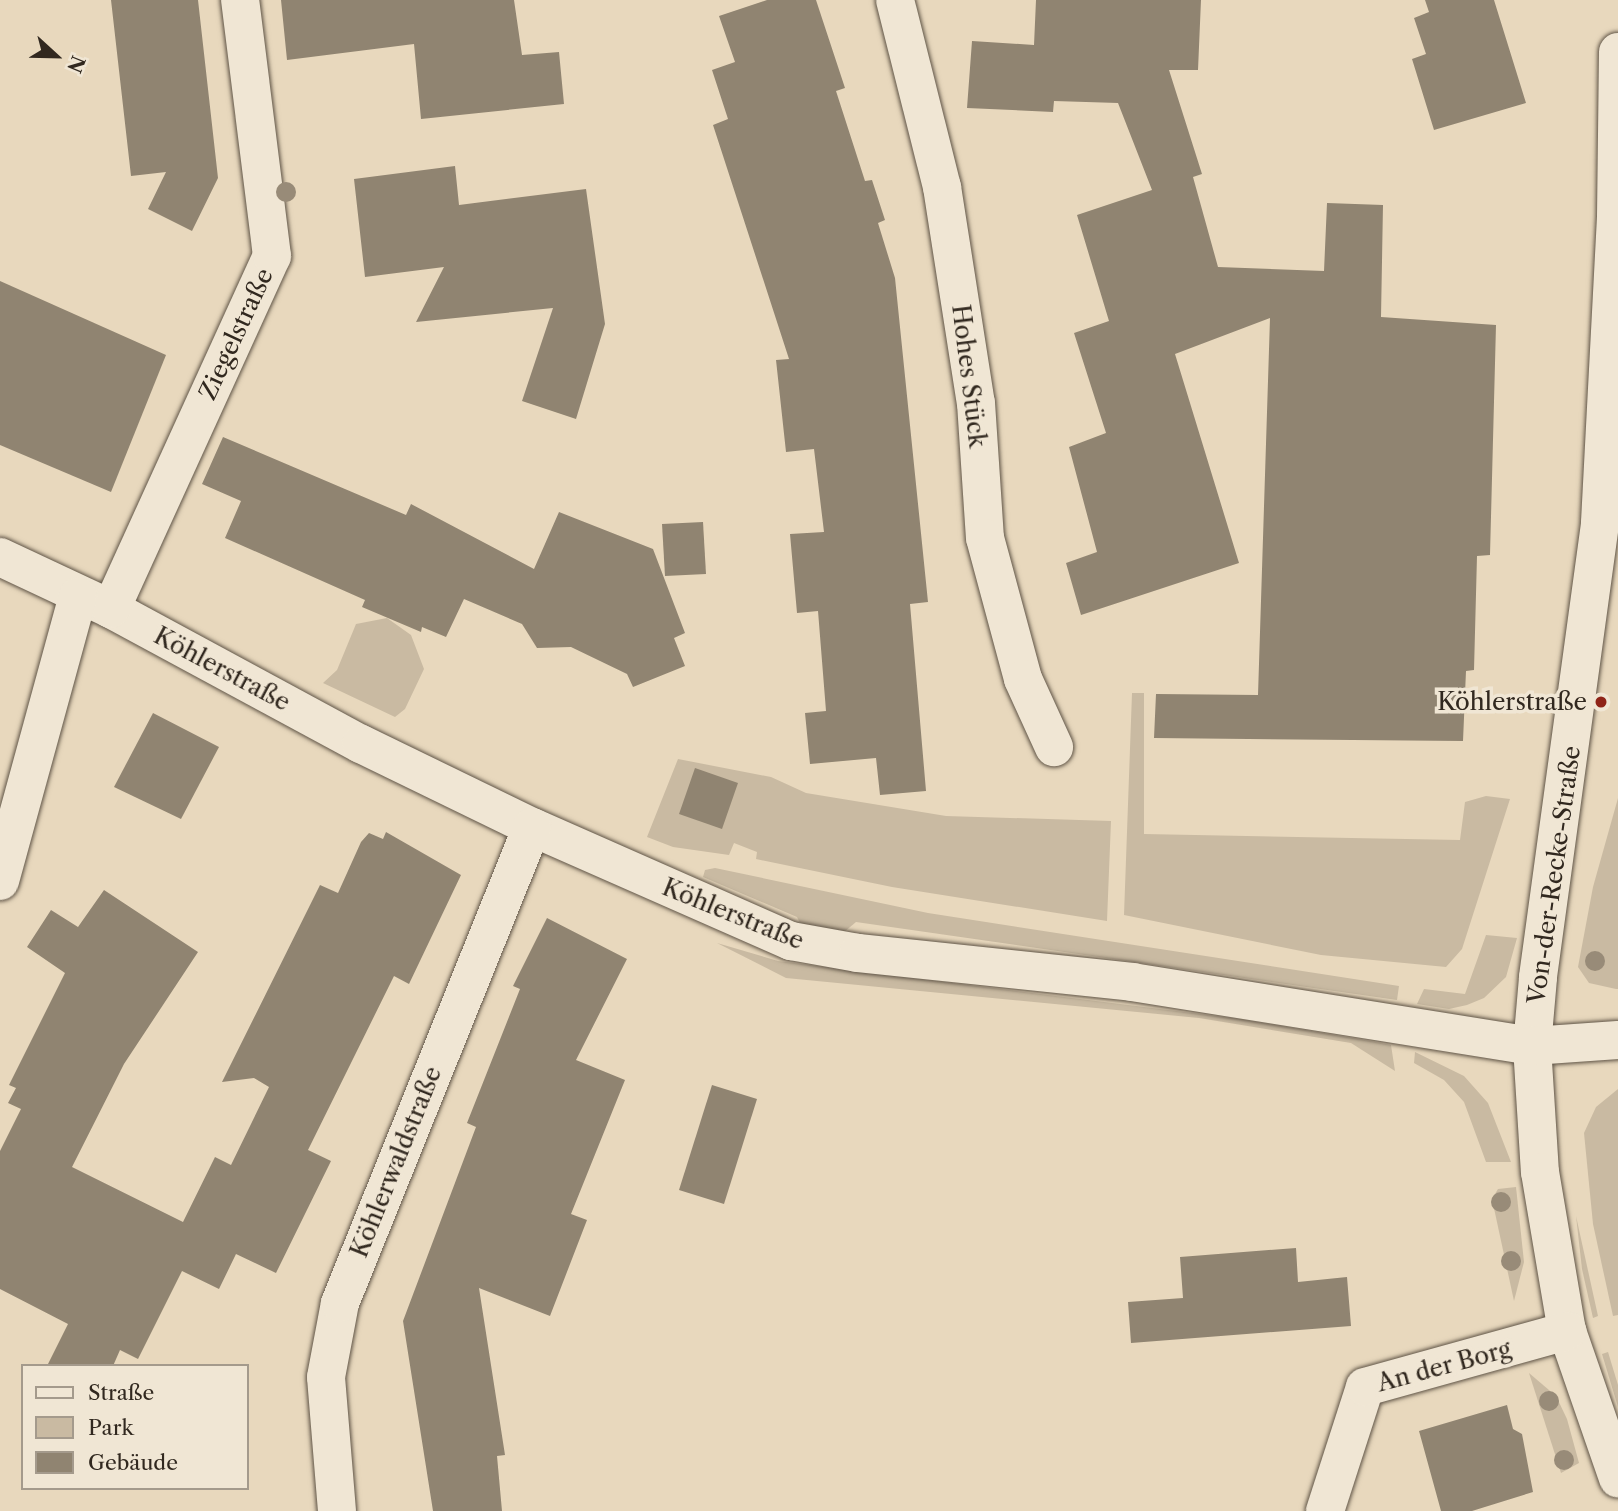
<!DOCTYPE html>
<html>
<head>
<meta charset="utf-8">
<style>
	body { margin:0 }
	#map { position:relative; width:1618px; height:1511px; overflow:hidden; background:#e8d8bd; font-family:"Libre Caslon Text",serif }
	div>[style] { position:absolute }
	.green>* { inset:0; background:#c9baa2 }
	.building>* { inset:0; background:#908471 }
	.roads { filter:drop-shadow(0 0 2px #5f5446) drop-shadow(0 0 2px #5f5446) }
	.minor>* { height:38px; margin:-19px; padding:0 19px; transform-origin:19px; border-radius:19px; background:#f0e6d4 }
	.trees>* { width:20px; height:20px; margin:-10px; border-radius:50%; background:#988b78 }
	.dots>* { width:19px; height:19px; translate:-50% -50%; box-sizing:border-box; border:4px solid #f0e6d4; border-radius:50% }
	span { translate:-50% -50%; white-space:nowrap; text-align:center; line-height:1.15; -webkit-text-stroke:7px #f0e6d4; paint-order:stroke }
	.street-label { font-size:24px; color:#31281f }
	.poi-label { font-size:24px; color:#31281f }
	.right { translate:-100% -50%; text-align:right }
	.legend { position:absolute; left:21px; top:1364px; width:228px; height:126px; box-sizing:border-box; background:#f0e6d4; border:2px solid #a49a8c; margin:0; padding:9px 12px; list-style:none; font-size:21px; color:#31281f }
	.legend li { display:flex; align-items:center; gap:14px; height:35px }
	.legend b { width:35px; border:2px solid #a49a8c }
	.north { position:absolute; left:21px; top:21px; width:70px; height:70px; -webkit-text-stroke:5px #f0e6d4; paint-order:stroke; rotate:112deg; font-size:19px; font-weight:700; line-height:28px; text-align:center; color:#31281f }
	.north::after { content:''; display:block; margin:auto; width:24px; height:32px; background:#31281f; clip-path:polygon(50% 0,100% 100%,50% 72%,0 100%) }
</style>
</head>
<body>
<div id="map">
	<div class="green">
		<div style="clip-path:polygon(387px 618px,411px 635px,424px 669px,405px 709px,395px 717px,323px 683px,337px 670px,356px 624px)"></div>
		<div style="clip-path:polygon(1132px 693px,1144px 693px,1144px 834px,1460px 840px,1465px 802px,1486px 796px,1510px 799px,1462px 949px,1446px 967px,1321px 955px,1124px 915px)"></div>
		<div style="clip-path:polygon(678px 759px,771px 777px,806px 793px,946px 816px,1111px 821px,1107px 921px,892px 887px,756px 859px,757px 852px,734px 843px,729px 855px,673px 847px,647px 837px)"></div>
		<div style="clip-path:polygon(1618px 798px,1618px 989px,1616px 989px,1589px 983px,1578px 967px,1593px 887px)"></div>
		<div style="clip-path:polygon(715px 868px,928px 913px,1399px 986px,1397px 1000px,856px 922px,837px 938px,804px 931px,797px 917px,703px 877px,705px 870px)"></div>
		<div style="clip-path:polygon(1486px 935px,1517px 938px,1506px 977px,1484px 998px,1467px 1005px,1449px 1009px,1417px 1004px,1424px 989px,1465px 994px)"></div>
		<div style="clip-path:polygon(717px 943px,778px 961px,1240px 1019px,1370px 1041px,1391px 1045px,1395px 1071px,1351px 1043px,1199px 1018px,786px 978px)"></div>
		<div style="clip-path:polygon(1415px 1052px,1464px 1076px,1488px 1103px,1511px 1162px,1486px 1162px,1464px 1102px,1444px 1080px,1414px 1063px)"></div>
		<div style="clip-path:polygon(1618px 1089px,1618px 1315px,1613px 1316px,1593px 1224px,1584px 1133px,1596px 1107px)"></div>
		<div style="clip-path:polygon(1516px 1187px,1524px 1262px,1514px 1301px,1492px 1199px,1498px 1189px)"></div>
		<div style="clip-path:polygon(1576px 1216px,1598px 1316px,1593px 1318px,1582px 1269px)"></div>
		<div style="clip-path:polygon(1608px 1352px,1618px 1385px,1618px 1407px,1602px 1354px)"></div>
		<div style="clip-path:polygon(1529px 1373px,1556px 1396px,1567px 1419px,1579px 1463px,1561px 1473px)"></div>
	</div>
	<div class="building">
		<div style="clip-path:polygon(111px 0,198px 0,218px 178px,192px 231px,148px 209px,166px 172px,131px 176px)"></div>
		<div style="clip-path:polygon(281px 0,514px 0,522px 55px,559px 52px,564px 104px,421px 119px,414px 44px,287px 60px)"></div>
		<div style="clip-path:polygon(767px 0,816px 0,845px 88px,836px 91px,865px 181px,872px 180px,885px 220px,878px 223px,895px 278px,928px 602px,910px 604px,926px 791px,880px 795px,876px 758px,810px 764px,805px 713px,826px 711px,818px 611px,797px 613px,790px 534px,824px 532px,814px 449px,786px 452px,776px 360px,789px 359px,713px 125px,728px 119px,712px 70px,735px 62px,719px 16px)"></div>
		<div style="clip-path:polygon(1036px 0,1201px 0,1198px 70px,1169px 70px,1202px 174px,1193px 177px,1218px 267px,1324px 271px,1327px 203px,1383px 205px,1381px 317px,1496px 325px,1490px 555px,1477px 556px,1474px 670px,1466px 671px,1463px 741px,1154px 738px,1156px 694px,1258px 695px,1270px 318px,1175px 354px,1239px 563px,1081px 615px,1066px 563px,1097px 552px,1069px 447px,1106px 433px,1074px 333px,1109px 321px,1077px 215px,1152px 190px,1118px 103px,1054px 101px,1053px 112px,967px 108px,972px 41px,1034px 45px)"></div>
		<div style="clip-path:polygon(1425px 0,1494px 0,1526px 103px,1434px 130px,1412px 59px,1426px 54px,1414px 18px,1429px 12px)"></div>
		<div style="clip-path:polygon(455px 166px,459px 205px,586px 189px,605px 324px,576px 419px,522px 401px,553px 308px,416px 322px,444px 267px,365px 277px,354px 179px)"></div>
		<div style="clip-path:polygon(0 281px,166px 355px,111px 492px,0 445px)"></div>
		<div style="clip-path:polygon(223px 437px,406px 515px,411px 504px,534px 569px,559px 512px,653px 549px,685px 633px,674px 638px,685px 666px,633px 687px,627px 674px,571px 647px,537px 648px,522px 624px,464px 599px,446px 637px,422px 627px,421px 632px,362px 607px,365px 600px,225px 538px,241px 501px,202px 484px)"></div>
		<div style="clip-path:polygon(703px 522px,706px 574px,665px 576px,662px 524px)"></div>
		<div style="clip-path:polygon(153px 713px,219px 747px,181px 819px,114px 787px)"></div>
		<div style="clip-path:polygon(695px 768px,738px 783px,722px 829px,679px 814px)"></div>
		<div style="clip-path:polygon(386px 832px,461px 875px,409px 984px,394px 976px,308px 1150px,331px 1161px,276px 1273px,236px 1254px,219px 1289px,182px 1271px,138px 1359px,120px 1350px,113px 1366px,47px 1366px,68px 1324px,0 1289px,0 1151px,21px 1109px,8px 1103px,16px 1088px,9px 1085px,65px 973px,27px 947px,51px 910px,78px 927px,104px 890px,198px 952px,124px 1064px,72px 1167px,183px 1222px,215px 1157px,231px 1165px,269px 1087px,254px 1078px,222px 1082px,320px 885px,338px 893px,361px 842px,369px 833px,383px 839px)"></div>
		<div style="clip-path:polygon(547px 918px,627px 959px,576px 1060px,625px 1080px,571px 1214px,587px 1220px,550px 1316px,479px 1288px,505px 1455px,497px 1456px,502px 1511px,433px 1511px,403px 1321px,476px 1127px,467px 1123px,520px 989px,513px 986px)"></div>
		<div style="clip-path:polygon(712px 1085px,757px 1099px,724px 1204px,679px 1190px)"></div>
		<div style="clip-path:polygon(1296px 1248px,1298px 1282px,1347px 1277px,1351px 1326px,1131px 1343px,1128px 1302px,1183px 1298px,1180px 1257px)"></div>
		<div style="clip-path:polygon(1507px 1405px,1513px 1429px,1522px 1434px,1533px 1492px,1472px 1511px,1441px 1511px,1419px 1431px)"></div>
	</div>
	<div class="roads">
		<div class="minor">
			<div style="left:895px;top:0;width:193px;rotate:75.9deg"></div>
			<div style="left:942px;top:187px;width:219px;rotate:81.1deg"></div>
			<div style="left:976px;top:403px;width:135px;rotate:86.2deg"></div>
			<div style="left:985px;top:538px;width:146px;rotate:74.9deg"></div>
			<div style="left:1023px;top:679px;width:75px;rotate:65.5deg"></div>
			<div style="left:1618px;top:52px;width:165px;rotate:90.7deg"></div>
			<div style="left:1616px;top:217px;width:307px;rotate:93deg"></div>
			<div style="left:1600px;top:524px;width:458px;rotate:97.8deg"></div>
			<div style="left:1538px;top:978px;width:68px;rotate:95deg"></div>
			<div style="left:1532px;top:1046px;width:126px;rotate:86.4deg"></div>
			<div style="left:1540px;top:1172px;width:161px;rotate:80.4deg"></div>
			<div style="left:1567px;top:1331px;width:156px;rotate:70.9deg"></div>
			<div style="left:0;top:557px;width:123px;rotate:25.1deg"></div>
			<div style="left:111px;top:609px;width:284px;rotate:28.4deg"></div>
			<div style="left:361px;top:744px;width:190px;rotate:25.9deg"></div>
			<div style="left:532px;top:827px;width:283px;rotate:23.8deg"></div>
			<div style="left:791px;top:941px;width:68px;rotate:10.2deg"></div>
			<div style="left:858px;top:953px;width:276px;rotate:6deg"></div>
			<div style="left:1132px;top:982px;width:405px;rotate:9.1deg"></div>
			<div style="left:1532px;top:1046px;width:86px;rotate:-4deg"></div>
			<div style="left:111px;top:609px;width:388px;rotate:-65.5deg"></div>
			<div style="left:272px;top:256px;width:258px;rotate:-97.1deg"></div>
			<div style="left:0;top:881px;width:295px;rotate:-74.7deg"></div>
			<div style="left:337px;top:1511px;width:134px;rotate:-94.7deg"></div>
			<div style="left:326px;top:1377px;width:75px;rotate:-79.3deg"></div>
			<div style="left:340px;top:1303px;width:513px;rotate:-68.03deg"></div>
			<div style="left:1325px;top:1511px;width:130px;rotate:-72.1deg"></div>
			<div style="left:1365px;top:1387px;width:210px;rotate:-15.5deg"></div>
		</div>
	</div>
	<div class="trees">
		<div style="left:286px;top:192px"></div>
		<div style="left:1595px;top:961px"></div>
		<div style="left:1501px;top:1202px"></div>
		<div style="left:1511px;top:1261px"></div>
		<div style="left:1549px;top:1401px"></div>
		<div style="left:1564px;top:1460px"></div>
	</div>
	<div class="dots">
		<div style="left:1601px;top:702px;background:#8f2418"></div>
	</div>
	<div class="street-label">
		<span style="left:236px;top:334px;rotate:-65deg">Ziegelstraße</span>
		<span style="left:969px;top:376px;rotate:83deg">Hohes Stück</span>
		<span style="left:222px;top:669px;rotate:28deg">Köhlerstraße</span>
		<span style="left:1554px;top:875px;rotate:-82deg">Von-der-Recke-Straße</span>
		<span style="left:733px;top:914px;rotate:22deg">Köhlerstraße</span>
		<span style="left:396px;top:1162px;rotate:-68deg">Köhlerwaldstraße</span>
		<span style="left:1444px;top:1366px;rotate:-15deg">An der Borg</span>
	</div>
	<div class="poi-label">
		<span class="right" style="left:1587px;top:702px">Köhlerstraße</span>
	</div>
	<ul class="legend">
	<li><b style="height:9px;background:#f0e6d4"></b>Straße</li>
	<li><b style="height:19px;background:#c9baa2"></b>Park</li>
	<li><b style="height:19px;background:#908471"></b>Gebäude</li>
	</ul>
	<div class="north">N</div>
</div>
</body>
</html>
